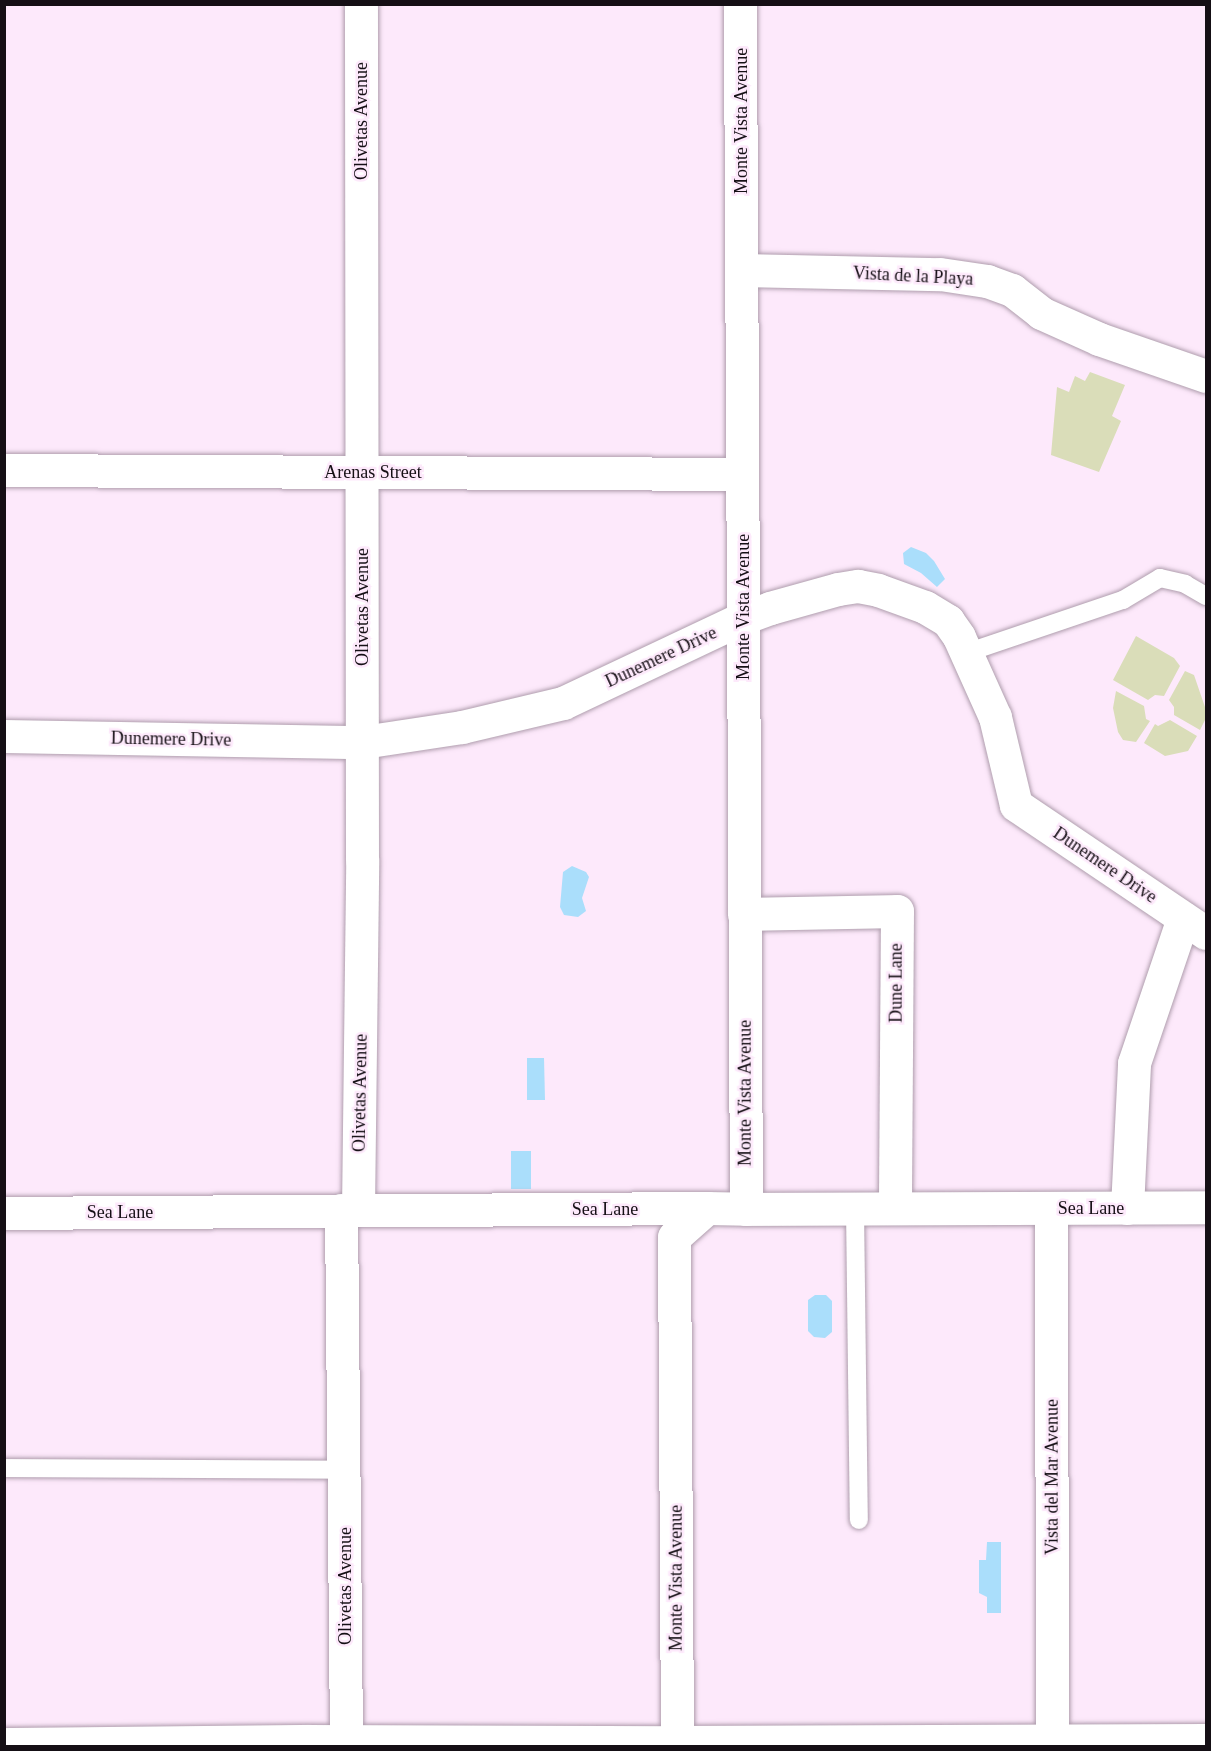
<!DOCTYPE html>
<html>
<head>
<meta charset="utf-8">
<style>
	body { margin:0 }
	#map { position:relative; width:1211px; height:1751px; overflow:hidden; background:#fde9fb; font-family:"Times New Roman",serif }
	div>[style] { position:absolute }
	.green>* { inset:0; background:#daddb9 }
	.water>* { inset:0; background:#aadefb }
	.roads { filter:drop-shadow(0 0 2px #af9dad) drop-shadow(0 0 2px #af9dad) }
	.lane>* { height:18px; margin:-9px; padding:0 9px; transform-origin:9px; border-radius:9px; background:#fff }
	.street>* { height:33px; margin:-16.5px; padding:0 16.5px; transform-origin:16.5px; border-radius:16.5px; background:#fff }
	.secondary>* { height:33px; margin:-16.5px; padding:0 16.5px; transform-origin:16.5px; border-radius:16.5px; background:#fff }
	span { translate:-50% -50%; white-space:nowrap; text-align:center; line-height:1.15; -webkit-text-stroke:5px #fde9fb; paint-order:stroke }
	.street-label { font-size:18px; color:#150f15 }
	.frame { position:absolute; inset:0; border:6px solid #150f15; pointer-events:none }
</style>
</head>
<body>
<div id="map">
	<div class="green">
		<div style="clip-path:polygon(1090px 372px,1125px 385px,1112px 416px,1121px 421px,1099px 472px,1051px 455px,1057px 387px,1069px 392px,1075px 376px,1085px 381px)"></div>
		<div style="clip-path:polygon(1136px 636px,1174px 658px,1180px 666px,1164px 696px,1155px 695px,1148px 700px,1113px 680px)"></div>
		<div style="clip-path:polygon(1185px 671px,1194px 675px,1206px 710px,1206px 718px,1200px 730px,1174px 715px,1174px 707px,1169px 700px)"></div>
		<div style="clip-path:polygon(1116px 691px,1144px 706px,1146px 719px,1150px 721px,1136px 742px,1123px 740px,1118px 732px,1113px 708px)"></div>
		<div style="clip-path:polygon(1170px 720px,1197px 736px,1188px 751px,1165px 756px,1144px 743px,1155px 724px,1158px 726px)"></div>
	</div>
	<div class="water">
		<div style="clip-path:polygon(911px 547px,926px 553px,934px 561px,945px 579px,937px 587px,921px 573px,904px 564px,903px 553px)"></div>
		<div style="clip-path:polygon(572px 866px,586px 872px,589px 877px,582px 898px,586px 911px,578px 917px,564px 915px,560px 907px,563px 872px)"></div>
		<div style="clip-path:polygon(527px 1058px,544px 1058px,545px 1100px,527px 1100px)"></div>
		<div style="clip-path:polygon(511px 1151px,531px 1151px,531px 1189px,511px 1189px)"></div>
		<div style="clip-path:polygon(815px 1295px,826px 1295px,832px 1301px,832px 1332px,825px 1338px,814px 1337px,808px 1331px,808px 1300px)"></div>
		<div style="clip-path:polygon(987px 1542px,1001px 1542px,1001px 1613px,987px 1613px,987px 1597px,979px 1593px,979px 1560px,986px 1560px)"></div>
	</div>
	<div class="roads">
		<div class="lane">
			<div style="left:966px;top:653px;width:166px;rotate:-18.7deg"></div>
			<div style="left:1123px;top:600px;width:43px;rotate:-30.7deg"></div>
			<div style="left:1160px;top:578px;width:26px;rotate:13deg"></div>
			<div style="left:1185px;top:584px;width:24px;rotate:30deg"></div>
			<div style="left:855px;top:1208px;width:312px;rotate:89.3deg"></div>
			<div style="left:4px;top:1468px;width:340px;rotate:0.3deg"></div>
		</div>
		<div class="street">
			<div style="left:741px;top:270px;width:199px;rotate:1.2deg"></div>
			<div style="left:940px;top:274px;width:48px;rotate:8.5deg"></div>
			<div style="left:987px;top:281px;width:27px;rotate:20deg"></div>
			<div style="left:1012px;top:290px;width:37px;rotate:38deg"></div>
			<div style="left:1041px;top:313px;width:64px;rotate:24.1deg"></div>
			<div style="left:1099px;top:339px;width:113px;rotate:19.1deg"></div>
			<div style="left:4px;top:470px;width:738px;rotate:0.31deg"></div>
			<div style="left:4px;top:736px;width:359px;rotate:1deg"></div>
			<div style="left:363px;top:742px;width:100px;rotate:-8.6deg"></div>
			<div style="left:462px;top:727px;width:104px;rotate:-13.4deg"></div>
			<div style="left:563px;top:703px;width:199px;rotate:-25.3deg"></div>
			<div style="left:743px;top:618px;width:29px;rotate:-20deg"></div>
			<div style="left:770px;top:608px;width:71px;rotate:-15.6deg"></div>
			<div style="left:838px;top:589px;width:20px;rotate:-9deg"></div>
			<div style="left:858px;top:586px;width:20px;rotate:11deg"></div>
			<div style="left:878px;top:590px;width:50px;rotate:19.9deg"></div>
			<div style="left:925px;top:607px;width:27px;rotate:31deg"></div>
			<div style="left:948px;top:621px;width:19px;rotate:55deg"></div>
			<div style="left:959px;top:637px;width:88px;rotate:65.8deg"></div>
			<div style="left:995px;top:717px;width:90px;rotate:76.6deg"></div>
			<div style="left:1016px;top:805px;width:229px;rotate:34deg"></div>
			<div style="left:744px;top:914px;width:153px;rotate:-1.1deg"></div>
			<div style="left:897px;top:911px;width:297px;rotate:90.4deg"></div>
			<div style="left:1051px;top:1208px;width:538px;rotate:89.89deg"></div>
			<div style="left:1127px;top:1208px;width:145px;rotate:-87.2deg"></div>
			<div style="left:1134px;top:1063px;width:153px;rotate:-71.3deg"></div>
			<div style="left:746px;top:1209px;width:460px;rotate:-0.2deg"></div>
			<div style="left:341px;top:1210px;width:531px;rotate:89.46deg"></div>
			<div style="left:358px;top:1210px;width:350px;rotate:-89.3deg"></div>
			<div style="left:362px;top:860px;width:856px;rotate:-90.07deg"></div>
			<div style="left:4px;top:1213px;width:703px;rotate:-0.41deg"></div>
			<div style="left:4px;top:1744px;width:302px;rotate:-0.6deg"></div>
			<div style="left:677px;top:1746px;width:4px;rotate:-90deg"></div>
			<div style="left:677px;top:1742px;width:529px;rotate:-0.22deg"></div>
		</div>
		<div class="secondary">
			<div style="left:306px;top:1741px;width:371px;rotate:0.2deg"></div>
			<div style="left:677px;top:1742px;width:505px;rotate:-90.34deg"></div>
			<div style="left:674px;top:1237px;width:44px;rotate:-41.3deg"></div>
			<div style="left:707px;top:1208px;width:39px;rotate:1deg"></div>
			<div style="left:746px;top:1209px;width:1205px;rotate:-90.29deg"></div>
		</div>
	</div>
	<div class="street-label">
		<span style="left:361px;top:121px;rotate:-90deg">Olivetas Avenue</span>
		<span style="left:741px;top:121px;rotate:-90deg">Monte Vista Avenue</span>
		<span style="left:913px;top:276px;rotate:3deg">Vista de la Playa</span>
		<span style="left:373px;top:472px">Arenas Street</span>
		<span style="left:362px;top:607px;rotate:-90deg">Olivetas Avenue</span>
		<span style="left:743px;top:607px;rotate:-90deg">Monte Vista Avenue</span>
		<span style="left:661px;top:657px;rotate:-25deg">Dunemere Drive</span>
		<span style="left:171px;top:739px;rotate:1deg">Dunemere Drive</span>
		<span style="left:1105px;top:865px;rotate:34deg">Dunemere Drive</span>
		<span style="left:896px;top:983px;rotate:-90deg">Dune Lane</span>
		<span style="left:360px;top:1093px;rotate:-89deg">Olivetas Avenue</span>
		<span style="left:745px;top:1093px;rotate:-90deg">Monte Vista Avenue</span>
		<span style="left:1091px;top:1208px">Sea Lane</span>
		<span style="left:605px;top:1209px">Sea Lane</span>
		<span style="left:120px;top:1212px">Sea Lane</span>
		<span style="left:1052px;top:1477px;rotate:-90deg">Vista del Mar Avenue</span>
		<span style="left:676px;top:1578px;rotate:-90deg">Monte Vista Avenue</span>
		<span style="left:345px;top:1586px;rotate:-90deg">Olivetas Avenue</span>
	</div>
	<div class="frame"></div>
</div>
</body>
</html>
